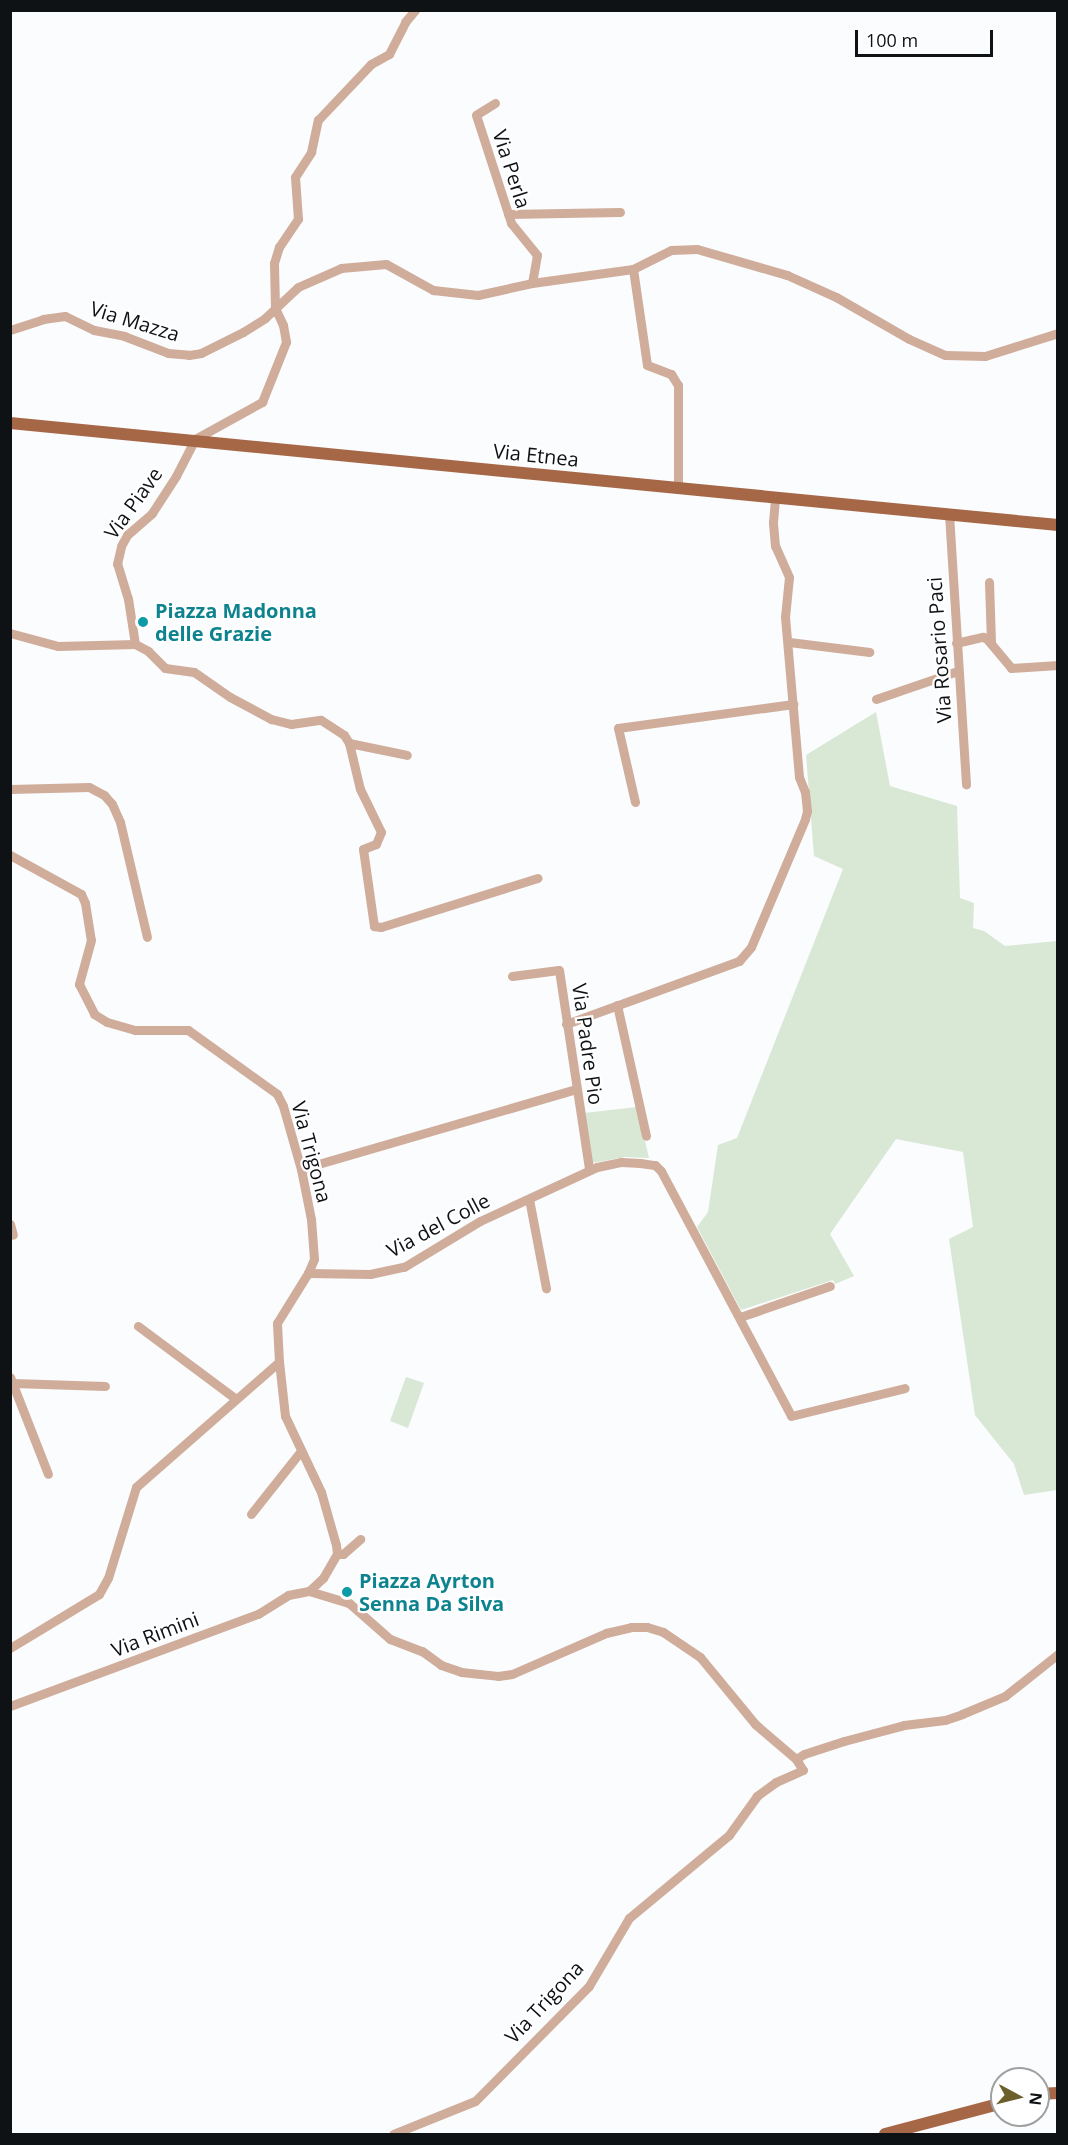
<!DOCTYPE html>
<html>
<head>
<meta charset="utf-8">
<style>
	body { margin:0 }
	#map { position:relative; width:1068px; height:2145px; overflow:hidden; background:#fafcfe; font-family:"Open Sans",sans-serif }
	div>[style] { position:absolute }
	.green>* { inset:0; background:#d8e8d5 }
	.minor>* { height:9px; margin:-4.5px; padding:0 4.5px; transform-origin:4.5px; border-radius:4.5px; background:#d0ac9a }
	.major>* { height:12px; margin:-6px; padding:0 6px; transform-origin:6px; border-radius:6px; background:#a66747 }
	.dots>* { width:16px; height:16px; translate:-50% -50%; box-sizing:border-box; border:3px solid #fff; border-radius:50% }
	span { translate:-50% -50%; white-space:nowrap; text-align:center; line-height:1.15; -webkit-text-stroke:4.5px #fff; paint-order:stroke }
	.street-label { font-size:20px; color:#0f1215 }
	.culture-label { font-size:20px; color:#0d838f; font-weight:700 }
	.left { translate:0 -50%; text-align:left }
	.frame { position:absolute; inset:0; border:12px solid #0f1215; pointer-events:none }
	.north { position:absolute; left:990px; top:2067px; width:60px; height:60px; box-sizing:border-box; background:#fff; border:2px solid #9fa0a1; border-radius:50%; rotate:97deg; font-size:16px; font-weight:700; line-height:24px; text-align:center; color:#0f1215 }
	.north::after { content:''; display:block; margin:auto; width:21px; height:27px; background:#6b5f2c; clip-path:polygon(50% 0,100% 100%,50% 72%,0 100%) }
	.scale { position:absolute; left:855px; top:30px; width:138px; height:27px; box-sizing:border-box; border:3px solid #0f1215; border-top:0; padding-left:8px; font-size:18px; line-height:21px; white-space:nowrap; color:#0f1215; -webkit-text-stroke:4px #fff; paint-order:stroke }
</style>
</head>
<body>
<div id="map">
	<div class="green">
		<div style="clip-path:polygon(876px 712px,890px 786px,957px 806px,960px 898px,974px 903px,973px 928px,984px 931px,1005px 946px,1057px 941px,1057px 1490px,1024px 1495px,1014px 1464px,975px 1415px,949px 1239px,973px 1227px,963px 1152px,896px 1139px,830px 1234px,854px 1276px,835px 1284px,833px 1280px,741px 1310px,697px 1227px,708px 1212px,718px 1145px,737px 1138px,843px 869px,814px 856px,806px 755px)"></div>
		<div style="clip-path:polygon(637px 1107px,649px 1158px,625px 1157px,592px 1163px,584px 1113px)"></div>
		<div style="clip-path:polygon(406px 1377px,424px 1383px,408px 1428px,390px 1421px)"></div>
	</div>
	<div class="minor">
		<div style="left:495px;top:103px;width:22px;rotate:148deg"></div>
		<div style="left:476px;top:115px;width:114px;rotate:72deg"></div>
		<div style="left:511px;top:223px;width:41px;rotate:50.9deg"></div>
		<div style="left:537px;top:255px;width:28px;rotate:100deg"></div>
		<div style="left:508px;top:214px;width:112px;rotate:-1deg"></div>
		<div style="left:633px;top:269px;width:97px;rotate:81.7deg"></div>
		<div style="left:647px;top:365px;width:26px;rotate:21deg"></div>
		<div style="left:671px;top:374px;width:13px;rotate:58deg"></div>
		<div style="left:678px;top:385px;width:104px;rotate:90deg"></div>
		<div style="left:10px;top:330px;width:35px;rotate:-18deg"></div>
		<div style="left:43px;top:319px;width:22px;rotate:-8deg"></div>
		<div style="left:65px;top:316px;width:32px;rotate:26deg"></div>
		<div style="left:94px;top:330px;width:31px;rotate:11deg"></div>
		<div style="left:124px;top:336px;width:47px;rotate:21.1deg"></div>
		<div style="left:168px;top:353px;width:21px;rotate:5deg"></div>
		<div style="left:189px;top:355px;width:12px;rotate:-9deg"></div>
		<div style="left:201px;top:353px;width:47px;rotate:-26.6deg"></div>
		<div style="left:243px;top:332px;width:26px;rotate:-32deg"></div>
		<div style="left:265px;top:318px;width:45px;rotate:-43.2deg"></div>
		<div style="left:298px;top:287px;width:47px;rotate:-23.8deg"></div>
		<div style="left:341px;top:268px;width:45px;rotate:-5.1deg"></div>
		<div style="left:386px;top:264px;width:54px;rotate:29deg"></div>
		<div style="left:433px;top:290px;width:45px;rotate:6.3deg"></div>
		<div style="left:478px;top:295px;width:55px;rotate:-12.5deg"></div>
		<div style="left:532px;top:283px;width:102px;rotate:-7.9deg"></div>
		<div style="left:633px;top:269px;width:42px;rotate:-26.6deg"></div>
		<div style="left:671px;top:250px;width:26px;rotate:-2deg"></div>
		<div style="left:697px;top:249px;width:94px;rotate:16.1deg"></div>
		<div style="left:787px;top:275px;width:54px;rotate:24.2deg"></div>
		<div style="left:836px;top:297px;width:84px;rotate:29.9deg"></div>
		<div style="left:909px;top:339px;width:39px;rotate:24deg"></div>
		<div style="left:945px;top:355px;width:40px;rotate:1.4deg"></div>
		<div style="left:985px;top:356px;width:77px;rotate:-17.5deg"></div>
		<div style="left:949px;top:514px;width:271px;rotate:86.4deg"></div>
		<div style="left:989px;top:582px;width:61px;rotate:88.1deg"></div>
		<div style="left:10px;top:633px;width:50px;rotate:15.2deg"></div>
		<div style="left:58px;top:646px;width:77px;rotate:-1.5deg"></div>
		<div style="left:135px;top:644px;width:46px;rotate:-98.8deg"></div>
		<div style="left:128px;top:599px;width:37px;rotate:-107deg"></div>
		<div style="left:117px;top:564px;width:18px;rotate:-77deg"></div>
		<div style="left:121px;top:546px;width:13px;rotate:-61deg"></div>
		<div style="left:127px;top:535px;width:33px;rotate:-41deg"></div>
		<div style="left:152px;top:513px;width:44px;rotate:-57deg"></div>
		<div style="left:176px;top:476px;width:42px;rotate:-62.8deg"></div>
		<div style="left:195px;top:439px;width:77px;rotate:-28.9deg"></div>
		<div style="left:262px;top:402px;width:65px;rotate:-68.2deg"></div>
		<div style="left:286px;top:342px;width:17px;rotate:-100deg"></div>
		<div style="left:283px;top:325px;width:19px;rotate:-115deg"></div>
		<div style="left:275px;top:308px;width:45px;rotate:-91.3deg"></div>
		<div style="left:274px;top:263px;width:17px;rotate:-73deg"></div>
		<div style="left:279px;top:247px;width:34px;rotate:-56deg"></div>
		<div style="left:298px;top:219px;width:42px;rotate:-94.1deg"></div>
		<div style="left:295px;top:177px;width:30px;rotate:-57deg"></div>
		<div style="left:311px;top:152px;width:33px;rotate:-78deg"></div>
		<div style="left:318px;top:120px;width:77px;rotate:-46.6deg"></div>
		<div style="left:371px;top:64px;width:21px;rotate:-29deg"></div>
		<div style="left:389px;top:54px;width:36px;rotate:-63deg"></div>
		<div style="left:405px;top:22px;width:16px;rotate:-50deg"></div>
		<div style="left:789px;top:642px;width:81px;rotate:7.1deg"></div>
		<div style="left:956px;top:643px;width:28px;rotate:-13deg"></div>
		<div style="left:983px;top:637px;width:4px;rotate:27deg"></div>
		<div style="left:987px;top:639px;width:38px;rotate:50deg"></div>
		<div style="left:1011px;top:668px;width:47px;rotate:-3.7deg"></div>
		<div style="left:135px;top:644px;width:15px;rotate:28deg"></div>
		<div style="left:148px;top:651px;width:24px;rotate:45deg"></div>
		<div style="left:165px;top:668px;width:29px;rotate:8deg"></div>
		<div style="left:194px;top:672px;width:44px;rotate:34.8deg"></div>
		<div style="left:230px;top:697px;width:47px;rotate:28.2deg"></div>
		<div style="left:271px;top:719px;width:21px;rotate:14deg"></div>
		<div style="left:291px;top:724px;width:30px;rotate:-8deg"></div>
		<div style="left:321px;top:720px;width:27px;rotate:33deg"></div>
		<div style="left:344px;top:735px;width:9px;rotate:58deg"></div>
		<div style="left:349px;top:743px;width:47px;rotate:76.6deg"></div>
		<div style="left:360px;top:789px;width:48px;rotate:64deg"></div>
		<div style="left:381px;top:832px;width:13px;rotate:113deg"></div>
		<div style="left:376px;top:844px;width:14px;rotate:159deg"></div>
		<div style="left:363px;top:849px;width:78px;rotate:81.9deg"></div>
		<div style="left:374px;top:926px;width:7px;rotate:8deg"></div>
		<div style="left:381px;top:927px;width:164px;rotate:-17.4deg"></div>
		<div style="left:876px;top:699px;width:87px;rotate:-18.9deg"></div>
		<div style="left:349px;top:743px;width:59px;rotate:11.7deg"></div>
		<div style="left:10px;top:789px;width:79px;rotate:-1.5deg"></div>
		<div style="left:89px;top:787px;width:17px;rotate:28deg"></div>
		<div style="left:104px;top:795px;width:12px;rotate:48deg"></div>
		<div style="left:112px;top:804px;width:20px;rotate:66deg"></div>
		<div style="left:120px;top:822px;width:118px;rotate:76.8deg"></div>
		<div style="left:635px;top:802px;width:76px;rotate:-102.9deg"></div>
		<div style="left:618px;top:728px;width:177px;rotate:-7.8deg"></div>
		<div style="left:10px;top:855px;width:81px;rotate:28.8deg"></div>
		<div style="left:81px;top:894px;width:10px;rotate:66deg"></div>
		<div style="left:85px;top:903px;width:37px;rotate:81deg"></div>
		<div style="left:91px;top:940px;width:46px;rotate:105.3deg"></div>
		<div style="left:79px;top:984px;width:34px;rotate:63deg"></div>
		<div style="left:94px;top:1014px;width:15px;rotate:32deg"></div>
		<div style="left:107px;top:1022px;width:29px;rotate:16deg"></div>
		<div style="left:135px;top:1030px;width:53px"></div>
		<div style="left:188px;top:1030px;width:110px;rotate:35.7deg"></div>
		<div style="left:277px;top:1094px;width:13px;rotate:63deg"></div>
		<div style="left:283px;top:1106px;width:66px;rotate:74.1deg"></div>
		<div style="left:301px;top:1169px;width:51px;rotate:78.7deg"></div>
		<div style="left:311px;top:1219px;width:40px;rotate:85.7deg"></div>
		<div style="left:314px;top:1259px;width:15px;rotate:113deg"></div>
		<div style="left:512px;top:976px;width:47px;rotate:-7.3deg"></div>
		<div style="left:559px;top:970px;width:201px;rotate:81.4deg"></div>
		<div style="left:617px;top:1005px;width:134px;rotate:77.5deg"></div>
		<div style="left:566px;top:1024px;width:184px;rotate:-20deg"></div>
		<div style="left:739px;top:961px;width:18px;rotate:-49deg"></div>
		<div style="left:751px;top:947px;width:139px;rotate:-67.1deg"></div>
		<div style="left:805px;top:819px;width:8px;rotate:-76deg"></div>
		<div style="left:807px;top:811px;width:19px;rotate:-96deg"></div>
		<div style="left:805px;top:792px;width:16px;rotate:-112deg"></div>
		<div style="left:799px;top:777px;width:161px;rotate:-95deg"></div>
		<div style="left:785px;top:617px;width:40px;rotate:-84.3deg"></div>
		<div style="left:789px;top:577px;width:34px;rotate:-114deg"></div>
		<div style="left:775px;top:546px;width:24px;rotate:-95deg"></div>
		<div style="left:773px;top:522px;width:25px;rotate:-85deg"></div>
		<div style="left:301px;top:1169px;width:287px;rotate:-16.2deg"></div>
		<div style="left:529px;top:1199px;width:91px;rotate:79.2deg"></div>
		<div style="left:10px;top:1224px;width:11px;rotate:75deg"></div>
		<div style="left:740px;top:1317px;width:95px;rotate:-19deg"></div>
		<div style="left:138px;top:1326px;width:122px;rotate:36.7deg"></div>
		<div style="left:10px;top:1377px;width:104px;rotate:68.6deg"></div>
		<div style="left:13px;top:1383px;width:92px;rotate:1.9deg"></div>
		<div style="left:251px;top:1514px;width:80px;rotate:-51.6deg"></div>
		<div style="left:337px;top:1554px;width:6px"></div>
		<div style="left:343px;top:1554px;width:23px;rotate:-41deg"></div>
		<div style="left:309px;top:1591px;width:42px;rotate:16.7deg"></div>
		<div style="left:349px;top:1603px;width:55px;rotate:41.3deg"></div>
		<div style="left:390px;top:1639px;width:34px;rotate:21deg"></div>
		<div style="left:422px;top:1651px;width:24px;rotate:36deg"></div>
		<div style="left:441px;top:1665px;width:21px;rotate:19deg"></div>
		<div style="left:461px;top:1672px;width:37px;rotate:6deg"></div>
		<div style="left:498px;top:1676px;width:14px;rotate:-8deg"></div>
		<div style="left:512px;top:1674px;width:103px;rotate:-23.6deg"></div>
		<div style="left:606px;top:1633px;width:26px;rotate:-13deg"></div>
		<div style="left:631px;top:1627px;width:16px"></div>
		<div style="left:647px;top:1627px;width:17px;rotate:17deg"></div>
		<div style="left:663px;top:1632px;width:45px;rotate:34deg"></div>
		<div style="left:700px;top:1657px;width:87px;rotate:50.6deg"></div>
		<div style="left:755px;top:1724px;width:54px;rotate:40.5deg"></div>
		<div style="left:796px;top:1759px;width:13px;rotate:58deg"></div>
		<div style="left:803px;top:1770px;width:30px;rotate:156deg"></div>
		<div style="left:776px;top:1782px;width:24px;rotate:144deg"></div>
		<div style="left:757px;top:1796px;width:48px;rotate:125.7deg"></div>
		<div style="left:729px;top:1835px;width:130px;rotate:140.3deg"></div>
		<div style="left:629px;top:1918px;width:79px;rotate:120.5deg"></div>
		<div style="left:589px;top:1986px;width:162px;rotate:134.7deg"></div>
		<div style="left:475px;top:2101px;width:88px;rotate:158.1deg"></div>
		<div style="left:10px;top:1648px;width:104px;rotate:-31.2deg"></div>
		<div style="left:99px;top:1594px;width:18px;rotate:-61deg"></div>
		<div style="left:108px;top:1578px;width:95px;rotate:-72.9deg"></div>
		<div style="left:136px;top:1487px;width:190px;rotate:-41.2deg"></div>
		<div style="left:279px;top:1362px;width:39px;rotate:-93deg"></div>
		<div style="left:277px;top:1323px;width:59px;rotate:-58.2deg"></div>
		<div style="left:308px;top:1273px;width:62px;rotate:0.9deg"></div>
		<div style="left:370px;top:1274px;width:35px;rotate:-12deg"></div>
		<div style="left:404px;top:1267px;width:89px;rotate:-31.2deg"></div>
		<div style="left:480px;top:1221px;width:129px;rotate:-24.8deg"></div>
		<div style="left:597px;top:1167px;width:25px;rotate:-12deg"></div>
		<div style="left:621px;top:1162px;width:19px;rotate:3deg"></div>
		<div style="left:640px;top:1163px;width:15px;rotate:8deg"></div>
		<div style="left:655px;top:1165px;width:8px;rotate:45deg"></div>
		<div style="left:661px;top:1171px;width:277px;rotate:62deg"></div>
		<div style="left:791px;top:1416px;width:117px;rotate:-13.8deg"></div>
		<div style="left:10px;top:1706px;width:265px;rotate:-20.4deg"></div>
		<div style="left:258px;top:1614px;width:36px;rotate:-32deg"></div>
		<div style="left:288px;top:1595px;width:21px;rotate:-11deg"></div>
		<div style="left:309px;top:1591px;width:19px;rotate:-43deg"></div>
		<div style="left:323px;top:1578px;width:28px;rotate:-60deg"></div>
		<div style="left:337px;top:1554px;width:9px;rotate:-96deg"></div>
		<div style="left:336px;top:1545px;width:55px;rotate:-105.8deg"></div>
		<div style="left:321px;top:1492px;width:84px;rotate:-115.3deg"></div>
		<div style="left:285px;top:1416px;width:54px;rotate:-96.3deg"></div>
		<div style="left:796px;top:1759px;width:9px;rotate:-32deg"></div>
		<div style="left:804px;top:1754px;width:42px;rotate:-18deg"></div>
		<div style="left:844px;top:1741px;width:62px;rotate:-14.9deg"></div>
		<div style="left:904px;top:1725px;width:41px;rotate:-7deg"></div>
		<div style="left:945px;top:1720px;width:18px;rotate:-19deg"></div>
		<div style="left:962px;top:1714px;width:47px;rotate:-22.7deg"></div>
		<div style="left:1005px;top:1696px;width:68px;rotate:-38.4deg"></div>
	</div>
	<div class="major">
		<div style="left:10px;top:423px;width:1053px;rotate:5.56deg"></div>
		<div style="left:1038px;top:2094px;width:20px;rotate:-3deg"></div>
		<div style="left:885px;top:2134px;width:121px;rotate:-14.8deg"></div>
	</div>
	<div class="dots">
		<div style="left:143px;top:622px;background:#0f9aa8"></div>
		<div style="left:347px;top:1592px;background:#0f9aa8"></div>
	</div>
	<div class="street-label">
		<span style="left:512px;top:169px;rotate:72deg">Via Perla</span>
		<span style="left:135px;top:321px;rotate:17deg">Via Mazza</span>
		<span style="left:536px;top:455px;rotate:6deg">Via Etnea</span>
		<span style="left:133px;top:503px;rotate:-54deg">Via Piave</span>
		<span style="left:939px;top:650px;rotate:-94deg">Via Rosario Paci</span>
		<span style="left:588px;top:1044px;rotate:82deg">Via Padre Pio</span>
		<span style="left:312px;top:1152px;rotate:75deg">Via Trigona</span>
		<span style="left:438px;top:1225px;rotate:-28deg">Via del Colle</span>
		<span style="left:155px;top:1634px;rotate:-21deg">Via Rimini</span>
		<span style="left:544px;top:2002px;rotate:-47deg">Via Trigona</span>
	</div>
	<div class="culture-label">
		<span class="left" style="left:155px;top:622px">Piazza Madonna<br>delle Grazie</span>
		<span class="left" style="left:359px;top:1592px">Piazza Ayrton<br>Senna Da Silva</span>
	</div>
	<div class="frame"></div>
	<div class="north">N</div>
	<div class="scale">100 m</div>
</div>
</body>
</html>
